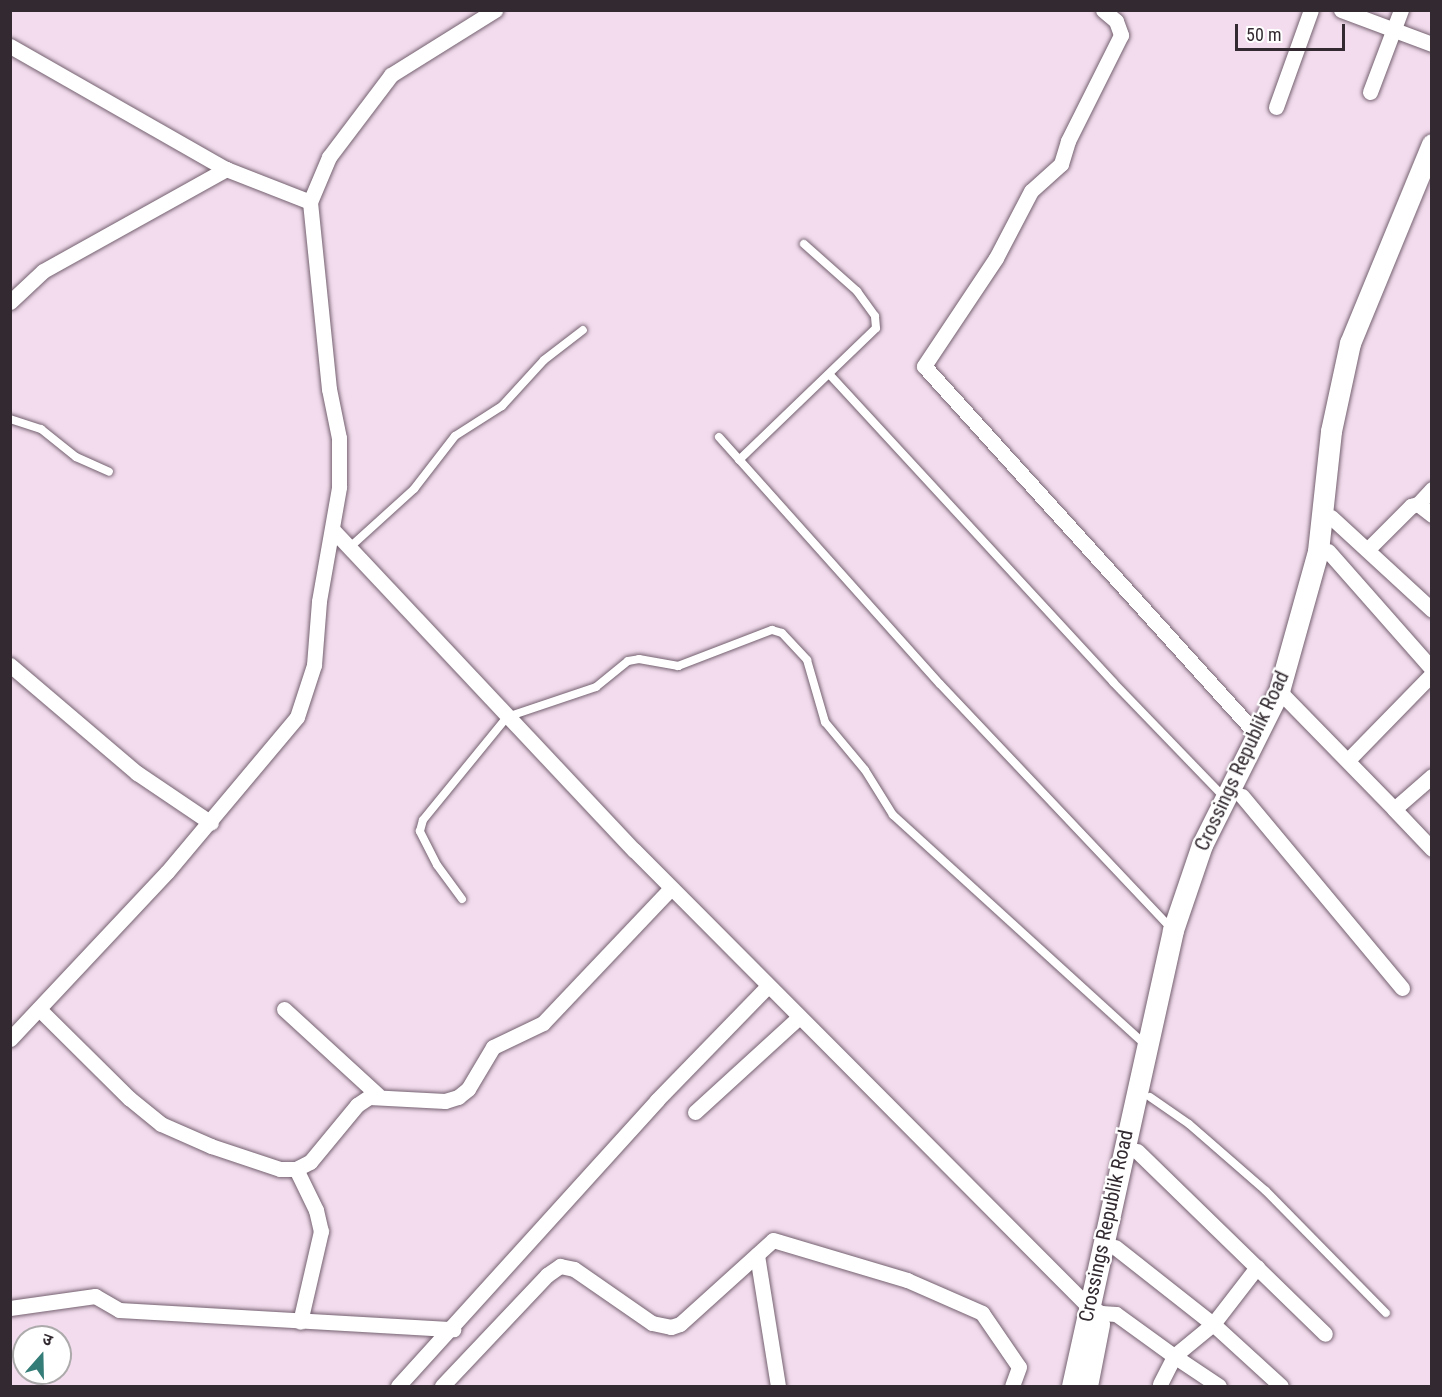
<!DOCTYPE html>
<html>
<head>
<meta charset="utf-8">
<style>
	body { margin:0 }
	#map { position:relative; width:1442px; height:1397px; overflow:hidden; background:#f2dced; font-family:"Roboto Condensed","Noto Sans Devanagari",sans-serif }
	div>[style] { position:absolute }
	.roads { filter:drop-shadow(0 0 2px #746170) drop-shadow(0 0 2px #746170) }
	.lane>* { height:8px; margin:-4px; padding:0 4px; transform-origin:4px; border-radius:4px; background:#fff }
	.street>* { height:15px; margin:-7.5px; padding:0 7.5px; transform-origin:7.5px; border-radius:7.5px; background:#fff }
	.secondary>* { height:21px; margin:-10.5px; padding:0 10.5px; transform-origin:10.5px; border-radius:10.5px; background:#fff }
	span { translate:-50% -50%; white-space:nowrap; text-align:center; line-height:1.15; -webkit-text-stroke:4.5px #fff; paint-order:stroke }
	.street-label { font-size:20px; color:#322a30 }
	.frame { position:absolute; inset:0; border:12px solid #322a30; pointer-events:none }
	.north { position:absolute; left:12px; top:1325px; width:60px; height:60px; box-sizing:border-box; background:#fff; border:2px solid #adaaac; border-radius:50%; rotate:20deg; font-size:16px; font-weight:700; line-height:24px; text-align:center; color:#322a30 }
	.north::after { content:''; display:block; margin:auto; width:21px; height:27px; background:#347c77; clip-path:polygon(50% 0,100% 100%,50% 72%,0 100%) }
	.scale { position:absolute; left:1235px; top:24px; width:110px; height:27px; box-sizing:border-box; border:3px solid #322a30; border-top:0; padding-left:8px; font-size:18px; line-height:21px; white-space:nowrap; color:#322a30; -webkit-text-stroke:4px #fff; paint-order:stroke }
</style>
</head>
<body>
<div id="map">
	<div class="roads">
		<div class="lane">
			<div style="left:830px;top:375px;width:418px;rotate:47.3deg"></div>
			<div style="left:1113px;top:682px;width:158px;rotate:46deg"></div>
			<div style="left:10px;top:419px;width:33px;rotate:18deg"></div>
			<div style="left:41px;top:429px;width:45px;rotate:38.7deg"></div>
			<div style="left:76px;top:457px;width:36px;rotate:24deg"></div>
			<div style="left:719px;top:437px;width:331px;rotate:48.2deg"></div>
			<div style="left:940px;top:684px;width:337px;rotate:46.6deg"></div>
			<div style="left:739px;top:460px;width:190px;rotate:-43.9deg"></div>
			<div style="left:876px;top:328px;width:12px;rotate:-95deg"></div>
			<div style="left:875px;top:316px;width:31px;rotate:-126deg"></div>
			<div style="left:857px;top:291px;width:71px;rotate:-138.4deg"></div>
			<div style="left:349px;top:548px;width:88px;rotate:-42.2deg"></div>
			<div style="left:414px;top:489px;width:67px;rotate:-52.3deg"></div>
			<div style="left:455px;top:436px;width:56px;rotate:-32.6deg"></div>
			<div style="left:502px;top:406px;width:62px;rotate:-47.6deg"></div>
			<div style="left:544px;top:360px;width:49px;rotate:-37.6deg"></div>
			<div style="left:462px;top:899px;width:42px;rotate:-126.3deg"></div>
			<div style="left:437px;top:865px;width:38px;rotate:-117deg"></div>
			<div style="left:420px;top:831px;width:11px;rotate:-75deg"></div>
			<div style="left:423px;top:820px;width:133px;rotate:-50.8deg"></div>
			<div style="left:507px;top:717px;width:94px;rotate:-18.6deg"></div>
			<div style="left:596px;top:687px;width:41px;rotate:-39.1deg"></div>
			<div style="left:628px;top:661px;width:11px;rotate:-10deg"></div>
			<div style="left:639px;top:659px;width:40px;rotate:10deg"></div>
			<div style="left:678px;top:666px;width:101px;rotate:-21deg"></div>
			<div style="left:772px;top:630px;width:10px;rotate:17deg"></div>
			<div style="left:782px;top:633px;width:37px;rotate:47deg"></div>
			<div style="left:807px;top:660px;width:65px;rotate:73.8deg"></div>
			<div style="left:825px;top:722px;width:62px;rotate:50.2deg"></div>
			<div style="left:865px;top:770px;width:53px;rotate:58.1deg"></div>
			<div style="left:893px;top:815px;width:341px;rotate:42.3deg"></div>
			<div style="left:1150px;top:1097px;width:47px;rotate:34.7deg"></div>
			<div style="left:1189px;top:1124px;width:102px;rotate:41deg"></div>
			<div style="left:1266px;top:1191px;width:171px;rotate:45.5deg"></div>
		</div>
		<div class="street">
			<div style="left:1103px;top:10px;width:17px;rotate:40deg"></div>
			<div style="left:1116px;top:21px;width:15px;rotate:70deg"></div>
			<div style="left:1121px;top:35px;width:119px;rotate:116.6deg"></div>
			<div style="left:1068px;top:141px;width:24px;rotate:107deg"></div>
			<div style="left:1061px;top:164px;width:40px;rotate:138deg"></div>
			<div style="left:1031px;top:191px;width:76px;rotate:117.6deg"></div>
			<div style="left:996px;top:258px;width:130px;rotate:123.7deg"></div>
			<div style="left:924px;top:366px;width:498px;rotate:47.9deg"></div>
			<div style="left:1341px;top:10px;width:97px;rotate:20.5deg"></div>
			<div style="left:10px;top:46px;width:249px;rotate:29.7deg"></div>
			<div style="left:226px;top:169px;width:90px;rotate:21.4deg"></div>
			<div style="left:1370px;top:92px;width:88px;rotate:-69.3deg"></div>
			<div style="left:1276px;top:107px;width:103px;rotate:-70.2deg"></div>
			<div style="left:10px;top:302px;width:45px;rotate:-43.2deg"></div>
			<div style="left:43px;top:271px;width:210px;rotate:-29.1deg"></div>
			<div style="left:1418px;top:504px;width:21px;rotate:-47deg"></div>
			<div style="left:1331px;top:517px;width:137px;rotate:42.6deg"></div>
			<div style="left:333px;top:530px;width:439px;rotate:46.8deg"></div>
			<div style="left:634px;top:850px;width:643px;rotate:45.13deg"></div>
			<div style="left:1088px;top:1306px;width:15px;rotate:28deg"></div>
			<div style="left:1101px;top:1313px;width:15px;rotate:4deg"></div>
			<div style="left:1116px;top:1314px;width:72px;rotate:35.9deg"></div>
			<div style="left:1174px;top:1356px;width:50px;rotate:-39.4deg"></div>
			<div style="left:1213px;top:1324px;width:72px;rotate:-52.3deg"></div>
			<div style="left:1368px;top:549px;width:61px;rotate:-45deg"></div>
			<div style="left:1411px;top:506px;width:7px;rotate:-16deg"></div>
			<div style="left:1418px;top:504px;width:18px;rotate:38deg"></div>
			<div style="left:1328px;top:551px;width:157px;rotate:48.6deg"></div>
			<div style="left:10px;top:665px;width:167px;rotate:40.4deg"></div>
			<div style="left:137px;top:773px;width:89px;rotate:34deg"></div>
			<div style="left:1279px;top:691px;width:165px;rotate:45.7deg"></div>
			<div style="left:1348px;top:760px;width:120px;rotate:-45.7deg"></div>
			<div style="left:1432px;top:776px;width:50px;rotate:139deg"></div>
			<div style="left:1394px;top:809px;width:55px;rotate:46.5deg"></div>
			<div style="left:1242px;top:796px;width:250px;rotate:50.2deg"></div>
			<div style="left:39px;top:1009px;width:127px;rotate:44.7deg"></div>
			<div style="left:129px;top:1098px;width:41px;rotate:39.1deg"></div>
			<div style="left:161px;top:1124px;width:55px;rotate:23.7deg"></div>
			<div style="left:211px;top:1146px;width:73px;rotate:18.4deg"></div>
			<div style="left:280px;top:1169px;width:16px"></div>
			<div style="left:296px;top:1169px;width:16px;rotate:-27deg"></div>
			<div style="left:310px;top:1162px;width:74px;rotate:-50.5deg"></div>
			<div style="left:357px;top:1105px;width:14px;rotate:-34deg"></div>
			<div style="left:369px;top:1097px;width:76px;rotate:3deg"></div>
			<div style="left:445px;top:1101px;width:14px;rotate:-17deg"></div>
			<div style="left:458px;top:1097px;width:13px;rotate:-39deg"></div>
			<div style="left:468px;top:1089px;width:49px;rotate:-59.2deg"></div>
			<div style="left:493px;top:1047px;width:55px;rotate:-25.6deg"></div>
			<div style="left:543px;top:1023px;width:186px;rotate:-46.5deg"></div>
			<div style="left:284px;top:1009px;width:127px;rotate:42.5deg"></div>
			<div style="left:10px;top:1039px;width:229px;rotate:-46.8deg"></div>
			<div style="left:167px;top:872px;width:202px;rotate:-50deg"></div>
			<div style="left:297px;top:717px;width:55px;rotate:-71.9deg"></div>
			<div style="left:314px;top:665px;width:64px;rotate:-85.5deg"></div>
			<div style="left:319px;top:601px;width:116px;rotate:-80deg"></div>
			<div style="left:339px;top:487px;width:49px;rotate:-90deg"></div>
			<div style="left:339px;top:438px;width:50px;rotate:-101.5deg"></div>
			<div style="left:329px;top:389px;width:188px;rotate:-95.8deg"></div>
			<div style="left:310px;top:202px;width:49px;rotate:-67.1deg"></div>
			<div style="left:329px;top:157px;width:103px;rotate:-52.9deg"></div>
			<div style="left:391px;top:75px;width:123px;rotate:-32deg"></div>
			<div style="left:695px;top:1112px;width:141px;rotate:-42.4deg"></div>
			<div style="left:1137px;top:1151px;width:262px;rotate:44.2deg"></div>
			<div style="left:296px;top:1169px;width:46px;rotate:64deg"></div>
			<div style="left:316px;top:1210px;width:22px;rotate:77deg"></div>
			<div style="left:321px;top:1231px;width:93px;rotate:103deg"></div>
			<div style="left:1115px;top:1247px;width:125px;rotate:38.2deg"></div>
			<div style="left:1213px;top:1324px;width:92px;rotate:42.4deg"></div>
			<div style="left:757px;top:1255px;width:133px;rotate:80.9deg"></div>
			<div style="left:10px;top:1308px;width:86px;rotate:-8deg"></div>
			<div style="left:95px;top:1296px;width:28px;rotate:30deg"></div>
			<div style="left:119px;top:1310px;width:335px;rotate:3.3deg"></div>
			<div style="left:1160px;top:1384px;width:31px;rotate:-63deg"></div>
			<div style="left:1174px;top:1356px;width:54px;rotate:33.7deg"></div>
			<div style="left:398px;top:1386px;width:386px;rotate:-47.8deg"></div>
			<div style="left:657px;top:1100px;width:159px;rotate:-45.8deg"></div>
			<div style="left:442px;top:1386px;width:153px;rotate:-46.6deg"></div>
			<div style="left:547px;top:1275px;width:16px;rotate:-35deg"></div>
			<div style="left:560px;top:1266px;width:14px;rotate:12deg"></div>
			<div style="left:574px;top:1269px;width:95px;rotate:34.7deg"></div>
			<div style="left:652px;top:1323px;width:19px;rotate:12deg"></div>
			<div style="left:671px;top:1327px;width:9px;rotate:-18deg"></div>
			<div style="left:680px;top:1324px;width:125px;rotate:-42.1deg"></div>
			<div style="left:773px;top:1240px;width:140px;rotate:16.6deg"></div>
			<div style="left:907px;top:1280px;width:82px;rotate:23.7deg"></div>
			<div style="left:982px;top:1313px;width:65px;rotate:55.6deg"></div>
			<div style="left:1019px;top:1367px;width:20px;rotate:110deg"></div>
		</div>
		<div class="secondary">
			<div style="left:1072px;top:1386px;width:467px;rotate:-77.5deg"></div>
			<div style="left:1173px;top:930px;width:90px;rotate:-71.2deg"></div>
			<div style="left:1202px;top:845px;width:172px;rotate:-63.4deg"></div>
			<div style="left:1279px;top:691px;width:145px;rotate:-74.4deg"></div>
			<div style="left:1318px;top:551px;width:121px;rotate:-83.8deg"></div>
			<div style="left:1331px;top:431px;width:90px;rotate:-77.8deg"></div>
			<div style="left:1350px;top:343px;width:215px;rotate:-67.6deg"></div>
			<div style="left:1087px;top:1386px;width:63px;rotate:-79deg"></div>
		</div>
	</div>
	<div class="street-label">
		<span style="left:1242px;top:761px;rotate:-65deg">Crossings Republik Road</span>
		<span style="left:1106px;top:1226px;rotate:-78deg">Crossings Republik Road</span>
	</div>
	<div class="frame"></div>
	<div class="north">उ</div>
	<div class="scale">50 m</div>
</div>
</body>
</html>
